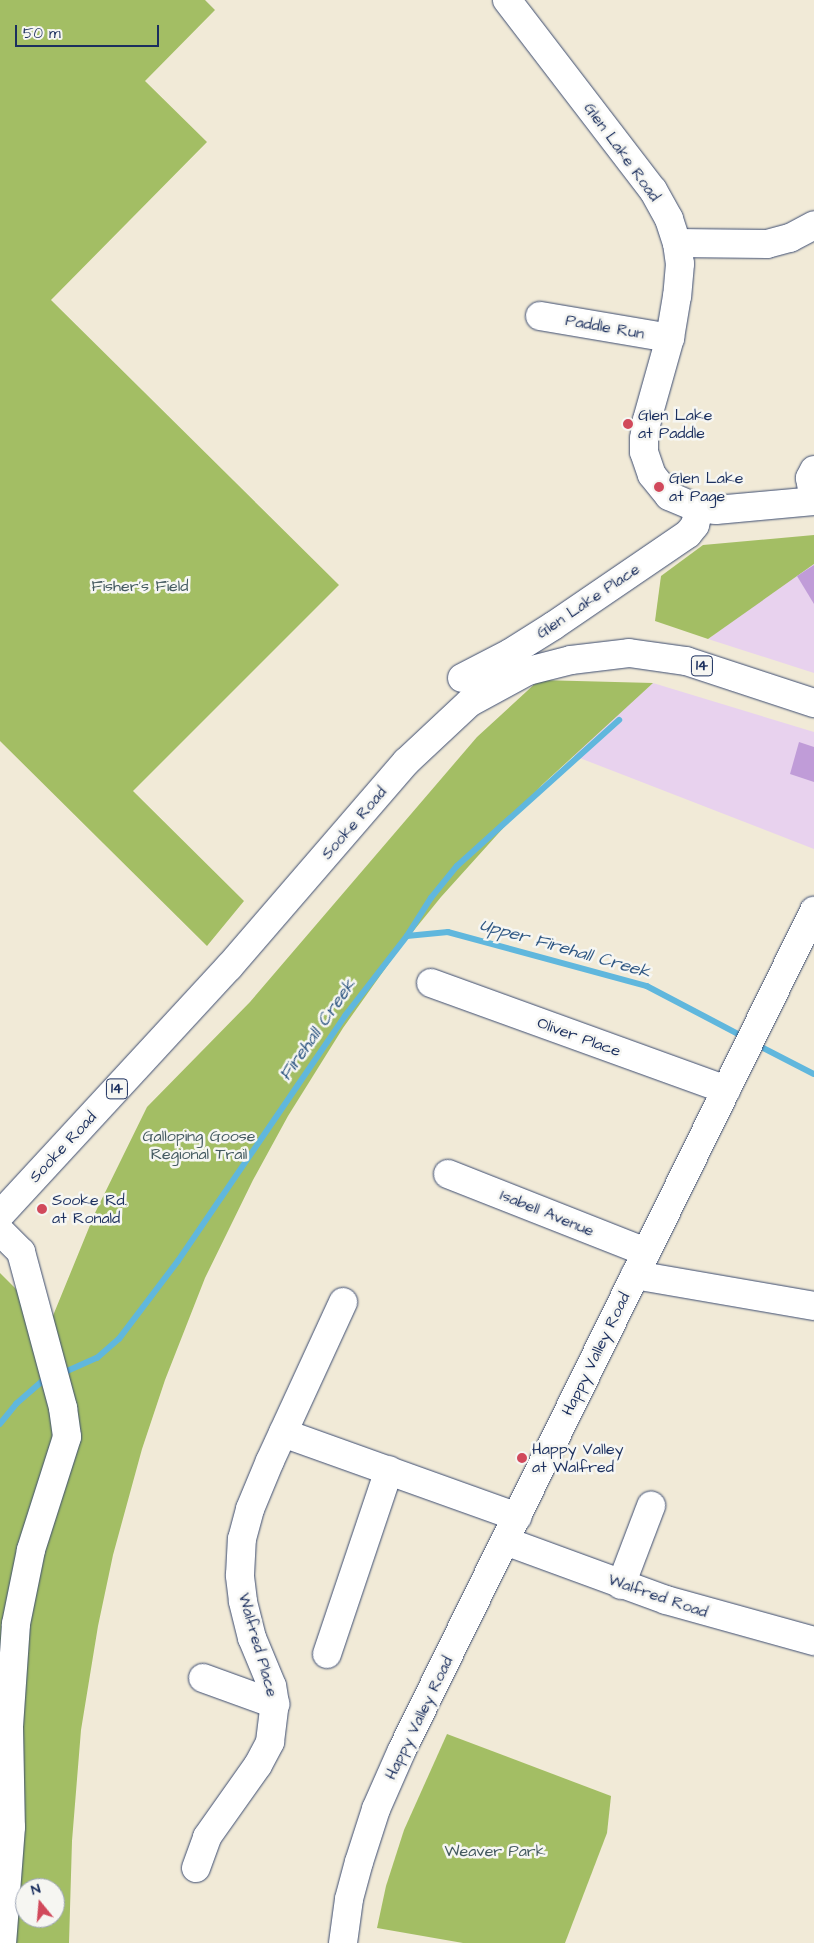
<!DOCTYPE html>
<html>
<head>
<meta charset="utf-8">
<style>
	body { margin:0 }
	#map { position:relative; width:814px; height:1943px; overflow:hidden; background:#f1ead7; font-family:"Architects Daughter",sans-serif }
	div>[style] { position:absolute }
	.built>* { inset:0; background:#e8d2ee }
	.green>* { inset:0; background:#a3be64 }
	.stream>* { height:5.5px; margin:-2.75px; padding:0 2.75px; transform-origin:2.75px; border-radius:2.75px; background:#60b7dd }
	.building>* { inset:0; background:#c09cd8 }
	.roads { filter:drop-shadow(0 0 1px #3b4b70) drop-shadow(0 0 1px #3b4b70) }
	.minor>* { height:28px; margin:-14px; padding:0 14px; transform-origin:14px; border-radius:14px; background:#fff }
	.major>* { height:28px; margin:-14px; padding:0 14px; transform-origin:14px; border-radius:14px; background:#fff }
	.dots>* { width:14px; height:14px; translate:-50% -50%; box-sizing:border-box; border:2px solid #f6f6f2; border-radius:50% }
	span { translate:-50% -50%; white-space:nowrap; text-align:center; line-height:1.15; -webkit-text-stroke:5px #f6f6f2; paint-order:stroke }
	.shield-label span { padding:1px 4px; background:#f6f6f2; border:1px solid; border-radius:4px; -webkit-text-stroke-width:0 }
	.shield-label { font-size:15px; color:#1b2f5e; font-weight:700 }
	.street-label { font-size:16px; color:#1b2f5e }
	.poi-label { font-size:16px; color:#1b2f5e }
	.left { translate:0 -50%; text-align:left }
	.park-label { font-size:16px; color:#445a60 }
	.water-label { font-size:18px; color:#305884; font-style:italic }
	.north { position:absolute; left:15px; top:1878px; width:50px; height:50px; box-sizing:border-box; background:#f6f6f2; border:1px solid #9ea6b7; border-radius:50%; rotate:343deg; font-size:14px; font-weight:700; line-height:20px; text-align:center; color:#1b2f5e }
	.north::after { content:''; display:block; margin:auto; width:18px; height:22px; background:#d1495b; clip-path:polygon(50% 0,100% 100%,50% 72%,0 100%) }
	.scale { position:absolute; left:15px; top:25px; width:144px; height:22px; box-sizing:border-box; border:2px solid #1b2f5e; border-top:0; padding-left:6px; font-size:15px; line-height:18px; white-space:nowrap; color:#1b2f5e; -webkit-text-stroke:4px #f6f6f2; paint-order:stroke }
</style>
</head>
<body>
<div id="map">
	<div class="built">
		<div style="clip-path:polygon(814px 564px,814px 673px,708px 639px,782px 585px)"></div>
		<div style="clip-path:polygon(653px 683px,814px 732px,814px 849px,572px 755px)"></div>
	</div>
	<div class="green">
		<div style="clip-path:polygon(0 0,205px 0,215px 10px,145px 81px,207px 142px,51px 300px,339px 585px,133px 791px,244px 901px,207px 946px,0 741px)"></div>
		<div style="clip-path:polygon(814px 535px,814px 564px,708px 639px,655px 621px,661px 576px,703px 545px)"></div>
		<div style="clip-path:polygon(evenodd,539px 680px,653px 683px,542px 785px,441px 897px,402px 945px,343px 1028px,288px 1116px,253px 1180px,205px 1278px,165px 1380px,142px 1449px,113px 1555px,98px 1626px,81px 1730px,72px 1841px,69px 1943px,0 1943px,0 1273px,50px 1323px,95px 1213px,147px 1107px,250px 1002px,477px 737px,539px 680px,25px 1888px,55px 1888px,55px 1918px,25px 1918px,25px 1888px)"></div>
		<div style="clip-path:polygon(447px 1734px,611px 1796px,607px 1833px,565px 1943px,463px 1943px,377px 1928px,386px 1886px,404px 1830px)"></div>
	</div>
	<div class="stream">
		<div style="left:407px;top:936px;width:41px;rotate:-5.6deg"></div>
		<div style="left:448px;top:932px;width:206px;rotate:15.2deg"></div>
		<div style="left:647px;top:986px;width:110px;rotate:27.7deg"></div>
		<div style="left:756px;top:1044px;width:65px;rotate:27.3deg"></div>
		<div style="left:65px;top:1372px;width:35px;rotate:-24deg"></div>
		<div style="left:97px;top:1358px;width:29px;rotate:-41deg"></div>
		<div style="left:119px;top:1339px;width:98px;rotate:-52.9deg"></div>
		<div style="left:178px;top:1261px;width:297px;rotate:-55.7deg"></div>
		<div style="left:345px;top:1016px;width:101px;rotate:-52.2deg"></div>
		<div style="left:407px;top:936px;width:45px;rotate:-57.7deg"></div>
		<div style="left:431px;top:898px;width:41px;rotate:-50.9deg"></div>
		<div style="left:457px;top:866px;width:218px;rotate:-42deg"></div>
		<div style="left:0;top:1424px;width:26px;rotate:-51deg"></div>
		<div style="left:16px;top:1404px;width:40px;rotate:-41deg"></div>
	</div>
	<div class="building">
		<div style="clip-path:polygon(814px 565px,814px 604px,797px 576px)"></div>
		<div style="clip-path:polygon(799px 742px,814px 747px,814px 782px,790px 774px)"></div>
	</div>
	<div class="roads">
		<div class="minor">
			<div style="left:507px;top:0;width:240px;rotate:52.5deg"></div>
			<div style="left:653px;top:190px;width:33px;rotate:61deg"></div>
			<div style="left:669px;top:219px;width:25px;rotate:72deg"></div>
			<div style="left:677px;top:243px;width:21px;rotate:82deg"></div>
			<div style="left:680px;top:264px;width:32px;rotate:95deg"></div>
			<div style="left:677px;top:296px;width:43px;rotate:99.5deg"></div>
			<div style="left:670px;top:338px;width:85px;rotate:105.7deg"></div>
			<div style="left:647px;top:420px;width:19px;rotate:99deg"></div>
			<div style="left:644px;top:439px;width:13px;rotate:90deg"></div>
			<div style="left:644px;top:452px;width:24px;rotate:71deg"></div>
			<div style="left:652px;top:475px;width:27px;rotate:51deg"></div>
			<div style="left:669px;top:496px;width:33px;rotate:23deg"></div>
			<div style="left:699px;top:509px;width:17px;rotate:3deg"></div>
			<div style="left:716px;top:510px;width:98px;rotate:-5.2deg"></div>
			<div style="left:677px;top:243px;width:90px;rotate:0.6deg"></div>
			<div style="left:767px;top:244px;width:24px;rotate:-15deg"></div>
			<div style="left:790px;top:238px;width:27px;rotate:-28deg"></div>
			<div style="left:540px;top:316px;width:132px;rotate:9.6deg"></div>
			<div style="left:814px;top:470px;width:9px;rotate:117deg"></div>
			<div style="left:810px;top:478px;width:22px;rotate:80deg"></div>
			<div style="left:462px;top:678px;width:54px;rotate:-27.5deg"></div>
			<div style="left:510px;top:653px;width:51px;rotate:-32.1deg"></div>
			<div style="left:553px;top:626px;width:163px;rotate:-34.3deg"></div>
			<div style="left:688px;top:534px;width:11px;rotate:-52deg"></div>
			<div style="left:695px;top:525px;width:16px;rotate:-76deg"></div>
			<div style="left:431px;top:983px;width:314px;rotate:19.9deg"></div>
			<div style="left:448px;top:1174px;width:213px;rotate:21.5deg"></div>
			<div style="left:0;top:1231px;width:30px;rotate:45deg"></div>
			<div style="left:21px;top:1252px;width:162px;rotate:74.9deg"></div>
			<div style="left:63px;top:1408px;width:29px;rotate:82deg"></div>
			<div style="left:67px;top:1437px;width:119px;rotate:107.7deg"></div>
			<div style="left:31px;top:1550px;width:76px;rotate:101.5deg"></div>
			<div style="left:16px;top:1624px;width:103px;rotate:93.9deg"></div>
			<div style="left:9px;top:1727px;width:100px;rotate:88.9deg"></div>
			<div style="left:11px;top:1827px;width:116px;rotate:94.4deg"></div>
			<div style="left:635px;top:1275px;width:182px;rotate:9.8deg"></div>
			<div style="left:283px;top:1433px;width:249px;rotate:19.7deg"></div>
			<div style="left:505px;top:1541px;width:171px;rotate:20.1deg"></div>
			<div style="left:666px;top:1600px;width:154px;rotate:15.5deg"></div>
			<div style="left:621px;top:1585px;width:85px;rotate:-69.2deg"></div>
			<div style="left:327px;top:1654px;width:194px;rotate:-71.4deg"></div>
			<div style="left:203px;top:1678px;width:77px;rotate:19.9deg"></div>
			<div style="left:196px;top:1868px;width:33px;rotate:-70deg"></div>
			<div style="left:207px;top:1837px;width:88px;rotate:-54.7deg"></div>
			<div style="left:258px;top:1765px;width:26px;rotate:-62deg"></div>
			<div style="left:270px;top:1742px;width:38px;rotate:-83deg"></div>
			<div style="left:275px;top:1704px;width:18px;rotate:-99deg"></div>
			<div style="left:272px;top:1686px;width:52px;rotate:-112.6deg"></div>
			<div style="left:252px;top:1638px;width:38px;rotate:-104deg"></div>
			<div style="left:243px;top:1601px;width:26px;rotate:-97deg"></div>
			<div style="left:240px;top:1575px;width:36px;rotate:-87deg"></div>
			<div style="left:242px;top:1539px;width:31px;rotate:-75deg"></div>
			<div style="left:250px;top:1509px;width:52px;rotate:-67.4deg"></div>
			<div style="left:270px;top:1461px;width:175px;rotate:-65.3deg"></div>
		</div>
		<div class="major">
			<div style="left:0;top:1215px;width:338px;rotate:-47.3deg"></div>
			<div style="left:229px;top:967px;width:271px;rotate:-49.2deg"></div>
			<div style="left:406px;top:762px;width:86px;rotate:-43.1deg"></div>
			<div style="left:469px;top:703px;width:67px;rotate:-28.5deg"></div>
			<div style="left:528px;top:671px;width:44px;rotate:-14.3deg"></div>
			<div style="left:571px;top:660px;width:58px;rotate:-6.9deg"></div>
			<div style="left:629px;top:653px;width:58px;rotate:8deg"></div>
			<div style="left:686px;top:661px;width:135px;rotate:18.2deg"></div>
			<div style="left:343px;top:1943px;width:44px;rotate:-82.2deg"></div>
			<div style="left:349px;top:1899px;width:38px;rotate:-75deg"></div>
			<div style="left:359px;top:1862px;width:56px;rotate:-72.2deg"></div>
			<div style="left:376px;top:1809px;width:64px;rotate:-66.2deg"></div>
			<div style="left:402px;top:1750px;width:935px;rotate:-63.85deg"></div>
		</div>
	</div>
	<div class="dots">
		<div style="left:628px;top:424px;background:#d1495b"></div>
		<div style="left:659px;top:487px;background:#d1495b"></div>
		<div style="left:42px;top:1209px;background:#d1495b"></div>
		<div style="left:522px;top:1458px;background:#d1495b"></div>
	</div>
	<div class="shield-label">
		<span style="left:702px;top:666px">14</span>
		<span style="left:117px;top:1089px">14</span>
	</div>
	<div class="street-label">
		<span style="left:622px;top:152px;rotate:54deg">Glen Lake Road</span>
		<span style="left:605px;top:327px;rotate:10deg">Paddle Run</span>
		<span style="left:588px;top:601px;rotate:-34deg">Glen Lake Place</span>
		<span style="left:354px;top:823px;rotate:-49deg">Sooke Road</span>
		<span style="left:579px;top:1037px;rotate:20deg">Oliver Place</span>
		<span style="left:63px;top:1147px;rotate:-47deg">Sooke Road</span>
		<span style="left:547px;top:1213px;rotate:22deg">Isabell Avenue</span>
		<span style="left:596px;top:1354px;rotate:-64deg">Happy Valley Road</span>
		<span style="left:658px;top:1596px;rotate:19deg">Walfred Road</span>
		<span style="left:258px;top:1645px;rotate:74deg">Walfred Place</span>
		<span style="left:419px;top:1718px;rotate:-64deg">Happy Valley Road</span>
	</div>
	<div class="poi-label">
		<span class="left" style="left:638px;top:424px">Glen Lake<br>at Paddle</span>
		<span class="left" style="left:669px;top:487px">Glen Lake<br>at Page</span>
		<span class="left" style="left:52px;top:1209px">Sooke Rd.<br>at Ronald</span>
		<span class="left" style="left:532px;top:1458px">Happy Valley<br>at Walfred</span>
	</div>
	<div class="park-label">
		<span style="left:140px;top:586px">Fisher's Field</span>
		<span style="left:199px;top:1145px">Galloping Goose<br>Regional Trail</span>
		<span style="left:495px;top:1851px">Weaver Park</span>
	</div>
	<div class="water-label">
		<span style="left:565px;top:949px;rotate:16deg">Upper Firehall Creek</span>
		<span style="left:318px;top:1030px;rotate:-55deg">Firehall Creek</span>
	</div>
	<div class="north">N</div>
	<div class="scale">50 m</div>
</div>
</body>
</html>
